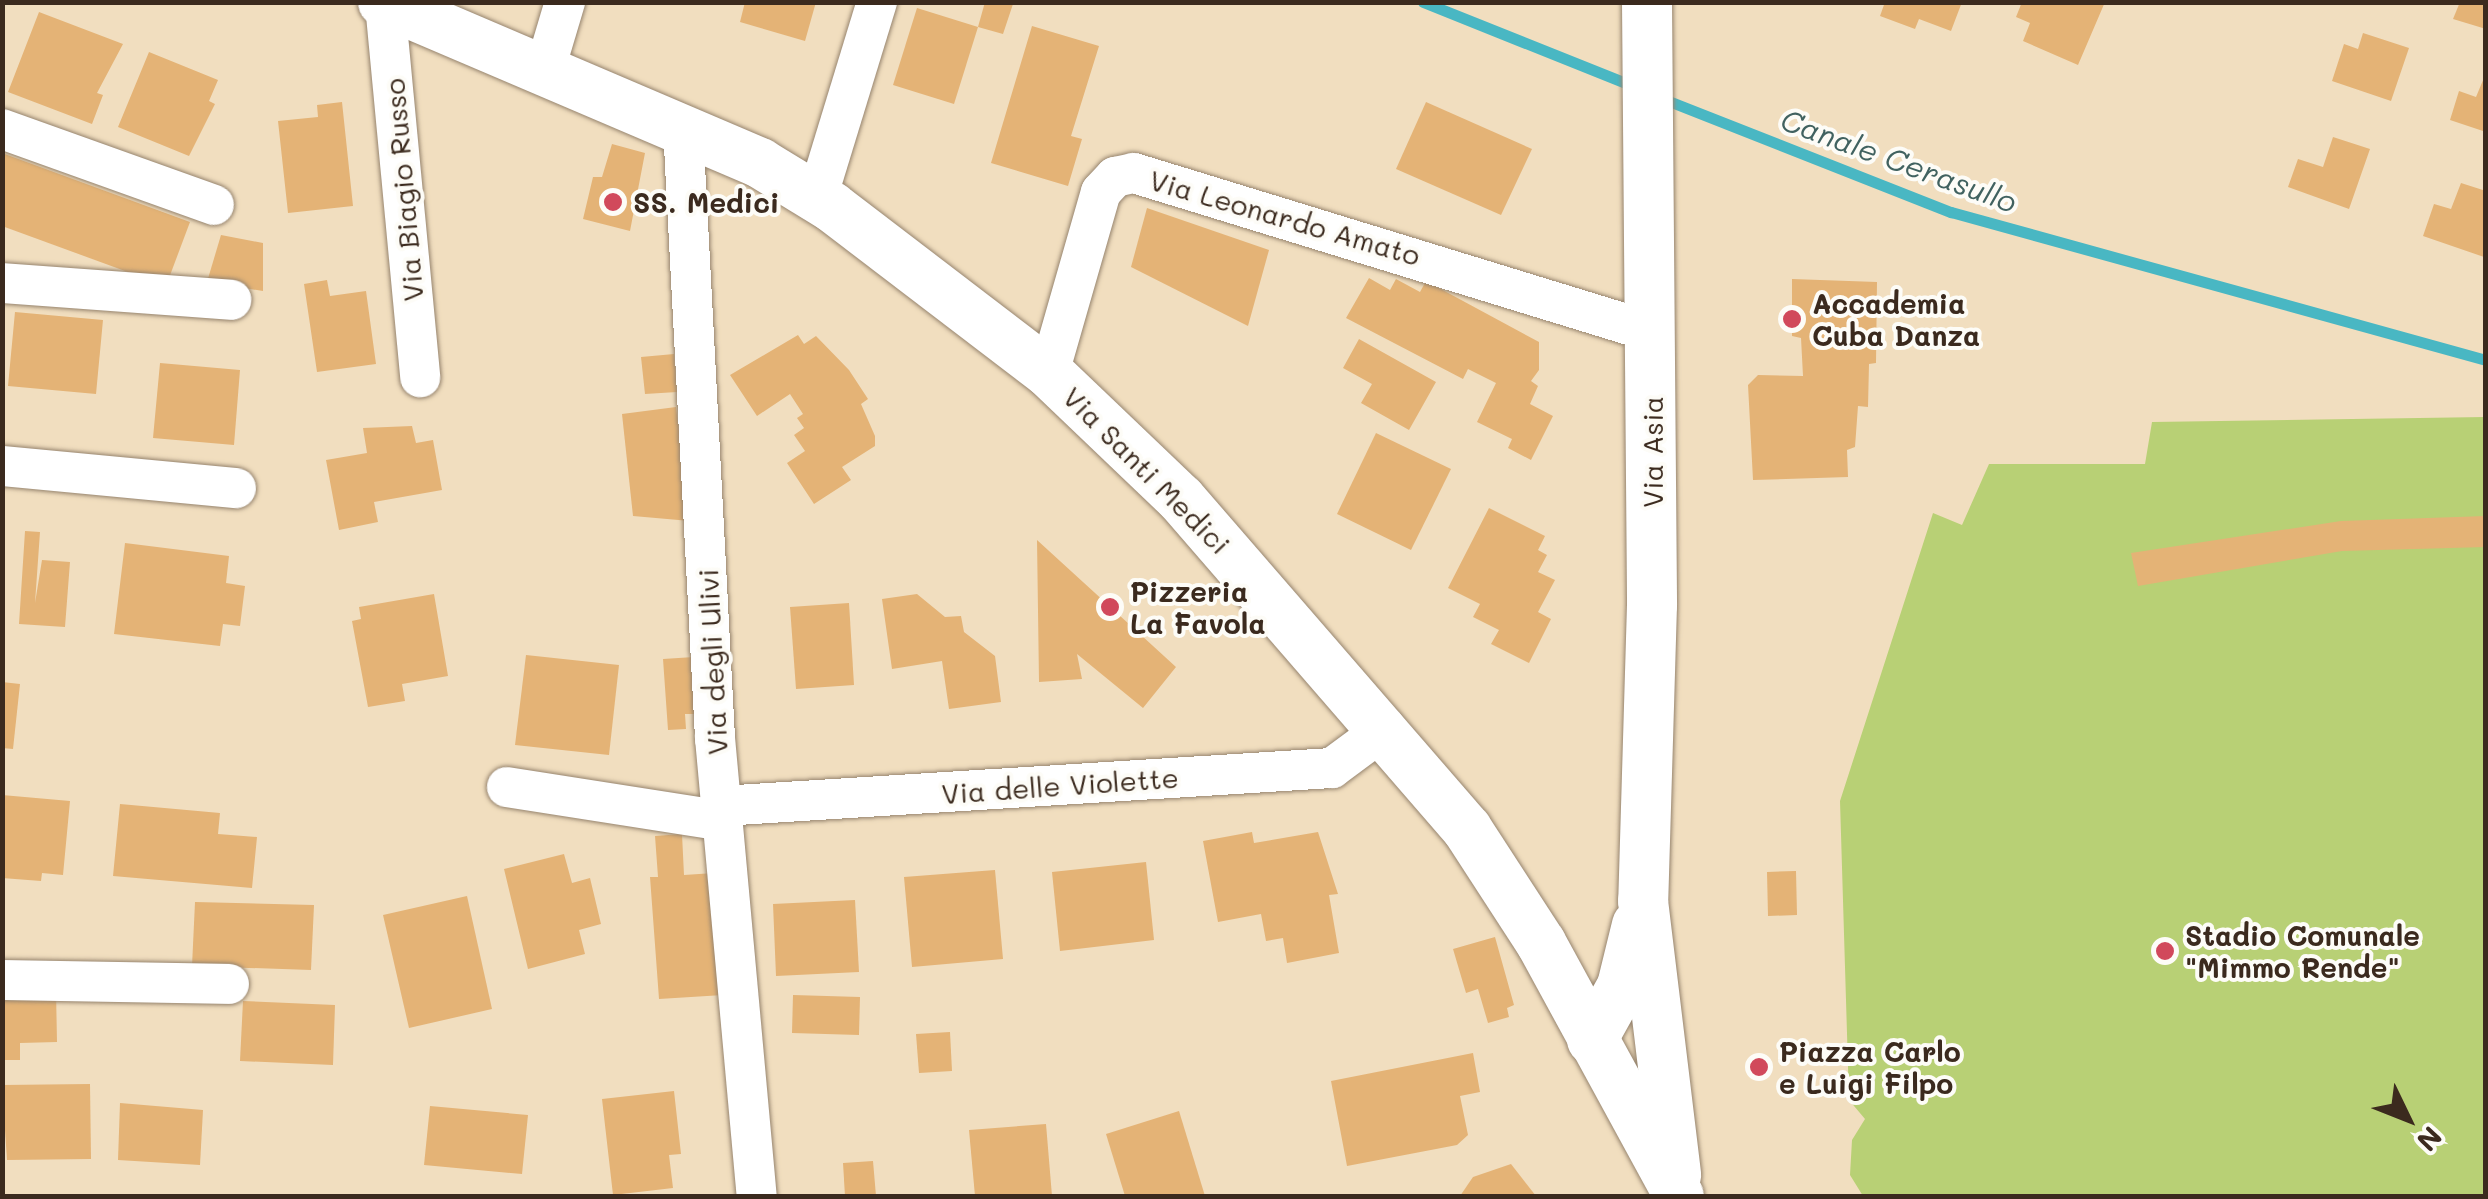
<!DOCTYPE html>
<html>
<head>
<meta charset="utf-8">
<style>
	body { margin:0 }
	#map { position:relative; width:2488px; height:1199px; overflow:hidden; background:#f1debf; font-family:Mali,sans-serif }
	div>[style] { position:absolute }
	.green>* { inset:0; background:#b8d075 }
	.stream>* { height:11px; margin:-5.5px; padding:0 5.5px; transform-origin:5.5px; border-radius:5.5px; background:#49b7c3 }
	.building>* { inset:0; background:#e4b376 }
	.roads { filter:drop-shadow(0 0 2px #96846e) drop-shadow(0 0 2px #96846e) }
	.minor>* { height:40px; margin:-20px; padding:0 20px; transform-origin:20px; border-radius:20px; background:#fff }
	.tertiary>* { height:50px; margin:-25px; padding:0 25px; transform-origin:25px; border-radius:25px; background:#fff }
	.dots>* { width:28px; height:28px; translate:-50% -50%; box-sizing:border-box; border:5px solid #fdfcf7; border-radius:50% }
	span { translate:-50% -50%; white-space:nowrap; text-align:center; line-height:1.15; -webkit-text-stroke:8px #fdfcf7; paint-order:stroke }
	.street-label { font-size:28px; color:#3b2a1e }
	.poi-label { font-size:28px; color:#3b2a1e; font-weight:700 }
	.left { translate:0 -50%; text-align:left }
	.water-label { font-size:30px; color:#416260; font-style:italic }
	.frame { position:absolute; inset:0; border:5px solid #3b2a1e; pointer-events:none }
	.north { position:absolute; left:2358px; top:1069px; width:100px; height:100px; -webkit-text-stroke:8px #fdfcf7; paint-order:stroke; rotate:133deg; font-size:28px; font-weight:700; line-height:40px; text-align:center; color:#3b2a1e }
	.north::after { content:''; display:block; margin:auto; width:35px; height:45px; background:#3b2a1e; clip-path:polygon(50% 0,100% 100%,50% 72%,0 100%) }
</style>
</head>
<body>
<div id="map">
	<div class="green">
		<div style="clip-path:polygon(2485px 417px,2485px 1196px,1863px 1196px,1850px 1175px,1852px 1140px,1865px 1119px,1849px 1100px,1840px 801px,1933px 513px,1962px 525px,1989px 464px,2145px 464px,2152px 422px)"></div>
	</div>
	<div class="stream">
		<div style="left:1423px;top:2px;width:228px;rotate:21.8deg"></div>
		<div style="left:1661px;top:98px;width:312px;rotate:21.5deg"></div>
		<div style="left:1951px;top:212px;width:555px;rotate:15.46deg"></div>
	</div>
	<div class="building">
		<div style="clip-path:polygon(745px 2px,816px 2px,805px 41px,740px 22px)"></div>
		<div style="clip-path:polygon(985px 2px,1013px 4px,1003px 34px,978px 27px)"></div>
		<div style="clip-path:polygon(1885px 2px,1962px 2px,1951px 31px,1919px 19px,1915px 29px,1880px 16px)"></div>
		<div style="clip-path:polygon(2022px 2px,2105px 2px,2078px 65px,2023px 41px,2030px 23px,2016px 17px)"></div>
		<div style="clip-path:polygon(2460px 2px,2486px 2px,2486px 29px,2453px 19px)"></div>
		<div style="clip-path:polygon(917px 8px,978px 27px,954px 104px,893px 85px)"></div>
		<div style="clip-path:polygon(39px 12px,123px 44px,97px 93px,103px 95px,92px 124px,8px 92px)"></div>
		<div style="clip-path:polygon(1032px 26px,1099px 46px,1071px 136px,1082px 139px,1068px 186px,991px 163px)"></div>
		<div style="clip-path:polygon(2363px 33px,2409px 48px,2391px 101px,2332px 81px,2344px 44px,2358px 49px)"></div>
		<div style="clip-path:polygon(149px 52px,218px 80px,209px 101px,215px 104px,189px 156px,118px 127px)"></div>
		<div style="clip-path:polygon(2486px 73px,2486px 132px,2450px 120px,2459px 91px,2476px 97px)"></div>
		<div style="clip-path:polygon(342px 102px,353px 206px,288px 213px,278px 121px,318px 117px,317px 105px)"></div>
		<div style="clip-path:polygon(1426px 102px,1532px 149px,1501px 215px,1396px 169px)"></div>
		<div style="clip-path:polygon(2333px 137px,2370px 149px,2349px 209px,2288px 187px,2298px 159px,2323px 167px)"></div>
		<div style="clip-path:polygon(612px 144px,645px 153px,630px 231px,583px 219px,593px 177px,602px 177px)"></div>
		<div style="clip-path:polygon(2px 153px,190px 222px,166px 286px,2px 226px)"></div>
		<div style="clip-path:polygon(2461px 183px,2486px 191px,2484px 257px,2423px 236px,2434px 204px,2451px 209px)"></div>
		<div style="clip-path:polygon(1147px 208px,1269px 250px,1248px 326px,1131px 267px)"></div>
		<div style="clip-path:polygon(221px 235px,263px 243px,263px 291px,207px 282px)"></div>
		<div style="clip-path:polygon(1369px 278px,1390px 290px,1396px 279px,1420px 292px,1426px 281px,1539px 342px,1539px 370px,1531px 381px,1538px 386px,1530px 404px,1553px 416px,1531px 460px,1508px 448px,1512px 439px,1477px 422px,1496px 383px,1468px 369px,1463px 379px,1346px 318px)"></div>
		<div style="clip-path:polygon(1792px 279px,1877px 282px,1876px 363px,1869px 364px,1868px 407px,1858px 406px,1855px 447px,1847px 450px,1848px 477px,1753px 480px,1748px 385px,1758px 375px,1803px 376px,1801px 338px,1792px 336px)"></div>
		<div style="clip-path:polygon(327px 280px,330px 296px,366px 291px,376px 364px,317px 372px,304px 284px)"></div>
		<div style="clip-path:polygon(15px 312px,103px 320px,96px 394px,8px 386px)"></div>
		<div style="clip-path:polygon(798px 335px,804px 344px,816px 336px,849px 370px,868px 399px,861px 404px,875px 436px,875px 446px,842px 467px,851px 480px,814px 504px,787px 463px,805px 451px,794px 435px,804px 428px,797px 418px,803px 414px,790px 394px,757px 416px,730px 375px)"></div>
		<div style="clip-path:polygon(1359px 339px,1436px 382px,1409px 430px,1361px 403px,1372px 384px,1343px 368px)"></div>
		<div style="clip-path:polygon(674px 354px,677px 392px,645px 394px,641px 357px)"></div>
		<div style="clip-path:polygon(160px 363px,240px 370px,234px 445px,153px 438px)"></div>
		<div style="clip-path:polygon(676px 407px,690px 521px,633px 516px,622px 414px)"></div>
		<div style="clip-path:polygon(412px 426px,416px 443px,433px 440px,442px 490px,374px 502px,378px 522px,339px 530px,326px 460px,367px 453px,363px 428px)"></div>
		<div style="clip-path:polygon(1376px 433px,1451px 469px,1411px 550px,1337px 514px)"></div>
		<div style="clip-path:polygon(1489px 508px,1545px 536px,1538px 550px,1547px 555px,1538px 572px,1555px 580px,1538px 612px,1551px 619px,1529px 663px,1491px 644px,1499px 630px,1473px 617px,1480px 604px,1448px 588px)"></div>
		<div style="clip-path:polygon(2486px 516px,2486px 547px,2342px 551px,2138px 586px,2131px 553px,2341px 521px)"></div>
		<div style="clip-path:polygon(25px 531px,40px 532px,35px 603px,42px 560px,70px 562px,65px 627px,19px 624px)"></div>
		<div style="clip-path:polygon(1037px 540px,1176px 667px,1143px 708px,1077px 654px,1082px 679px,1039px 682px)"></div>
		<div style="clip-path:polygon(125px 543px,229px 556px,226px 583px,245px 586px,240px 626px,223px 624px,220px 646px,114px 634px)"></div>
		<div style="clip-path:polygon(434px 594px,448px 676px,402px 684px,405px 701px,368px 707px,352px 621px,361px 619px,359px 607px)"></div>
		<div style="clip-path:polygon(917px 594px,945px 617px,961px 616px,964px 632px,995px 656px,1001px 702px,949px 709px,942px 661px,892px 669px,882px 599px)"></div>
		<div style="clip-path:polygon(849px 603px,854px 685px,796px 689px,790px 607px)"></div>
		<div style="clip-path:polygon(526px 655px,619px 665px,609px 755px,515px 745px)"></div>
		<div style="clip-path:polygon(694px 657px,698px 714px,685px 714px,686px 729px,668px 730px,663px 659px)"></div>
		<div style="clip-path:polygon(2px 682px,20px 684px,13px 749px,2px 748px)"></div>
		<div style="clip-path:polygon(2px 795px,70px 801px,63px 875px,42px 873px,41px 881px,2px 878px)"></div>
		<div style="clip-path:polygon(120px 804px,220px 813px,218px 834px,257px 837px,252px 888px,113px 876px)"></div>
		<div style="clip-path:polygon(1252px 832px,1254px 843px,1318px 832px,1338px 894px,1329px 895px,1339px 953px,1287px 963px,1283px 938px,1266px 941px,1261px 914px,1218px 922px,1203px 841px)"></div>
		<div style="clip-path:polygon(682px 834px,684px 875px,714px 873px,723px 995px,659px 999px,650px 877px,658px 877px,655px 836px)"></div>
		<div style="clip-path:polygon(564px 854px,572px 883px,590px 878px,601px 924px,579px 930px,585px 954px,528px 969px,504px 869px)"></div>
		<div style="clip-path:polygon(1146px 862px,1154px 940px,1060px 951px,1052px 872px)"></div>
		<div style="clip-path:polygon(995px 870px,1003px 959px,912px 967px,904px 877px)"></div>
		<div style="clip-path:polygon(1796px 871px,1797px 915px,1768px 916px,1767px 872px)"></div>
		<div style="clip-path:polygon(467px 896px,492px 1009px,409px 1028px,383px 915px)"></div>
		<div style="clip-path:polygon(855px 900px,859px 972px,776px 976px,773px 904px)"></div>
		<div style="clip-path:polygon(195px 902px,314px 905px,311px 970px,192px 966px)"></div>
		<div style="clip-path:polygon(1495px 937px,1514px 1005px,1507px 1008px,1509px 1017px,1488px 1023px,1478px 989px,1466px 993px,1453px 949px)"></div>
		<div style="clip-path:polygon(56px 990px,57px 1042px,20px 1043px,20px 1060px,2px 1060px,2px 991px)"></div>
		<div style="clip-path:polygon(793px 995px,860px 997px,859px 1035px,792px 1033px)"></div>
		<div style="clip-path:polygon(243px 1001px,335px 1005px,333px 1065px,240px 1061px)"></div>
		<div style="clip-path:polygon(950px 1032px,952px 1071px,919px 1073px,916px 1034px)"></div>
		<div style="clip-path:polygon(1473px 1053px,1480px 1092px,1460px 1096px,1468px 1135px,1457px 1145px,1347px 1166px,1331px 1081px)"></div>
		<div style="clip-path:polygon(90px 1084px,91px 1159px,7px 1160px,2px 1085px)"></div>
		<div style="clip-path:polygon(674px 1091px,681px 1154px,669px 1155px,673px 1188px,613px 1195px,602px 1099px)"></div>
		<div style="clip-path:polygon(120px 1103px,203px 1110px,200px 1165px,118px 1160px)"></div>
		<div style="clip-path:polygon(430px 1106px,528px 1115px,522px 1174px,424px 1165px)"></div>
		<div style="clip-path:polygon(1179px 1111px,1205px 1196px,1125px 1196px,1106px 1134px)"></div>
		<div style="clip-path:polygon(1046px 1124px,1052px 1196px,975px 1196px,969px 1130px)"></div>
		<div style="clip-path:polygon(873px 1161px,876px 1196px,845px 1196px,843px 1163px)"></div>
		<div style="clip-path:polygon(1511px 1164px,1536px 1196px,1460px 1196px,1473px 1177px)"></div>
	</div>
	<div class="roads">
		<div class="minor">
			<div style="left:385px;top:4px;width:375px;rotate:84.6deg"></div>
			<div style="left:545px;top:69px;width:70px;rotate:-73.4deg"></div>
			<div style="left:683px;top:127px;width:612px;rotate:87deg"></div>
			<div style="left:715px;top:738px;width:460px;rotate:84.8deg"></div>
			<div style="left:2px;top:129px;width:225px;rotate:19.7deg"></div>
			<div style="left:817px;top:198px;width:205px;rotate:-73deg"></div>
			<div style="left:2px;top:283px;width:230px;rotate:4.2deg"></div>
			<div style="left:1049px;top:373px;width:188px;rotate:-74deg"></div>
			<div style="left:1101px;top:192px;width:21px;rotate:-47deg"></div>
			<div style="left:1115px;top:177px;width:19px;rotate:-12deg"></div>
			<div style="left:1134px;top:173px;width:542px;rotate:17.06deg"></div>
			<div style="left:2px;top:466px;width:235px;rotate:5.4deg"></div>
			<div style="left:507px;top:787px;width:219px;rotate:8.9deg"></div>
			<div style="left:721px;top:806px;width:612px;rotate:-3.56deg"></div>
			<div style="left:1332px;top:768px;width:67px;rotate:-36.5deg"></div>
			<div style="left:2px;top:980px;width:227px;rotate:1deg"></div>
		</div>
		<div class="tertiary">
			<div style="left:383px;top:2px;width:410px;rotate:23.1deg"></div>
			<div style="left:760px;top:163px;width:84px;rotate:31.4deg"></div>
			<div style="left:832px;top:207px;width:273px;rotate:37.4deg"></div>
			<div style="left:1049px;top:373px;width:182px;rotate:43.7deg"></div>
			<div style="left:1181px;top:499px;width:437px;rotate:49.1deg"></div>
			<div style="left:1467px;top:829px;width:136px;rotate:57deg"></div>
			<div style="left:1541px;top:943px;width:288px;rotate:61.4deg"></div>
			<div style="left:1647px;top:2px;width:603px;rotate:89.52deg"></div>
			<div style="left:1652px;top:605px;width:296px;rotate:91.7deg"></div>
			<div style="left:1643px;top:901px;width:276px;rotate:83.1deg"></div>
			<div style="left:1592px;top:1040px;width:62px;rotate:-60.9deg"></div>
			<div style="left:1622px;top:986px;width:63px;rotate:-76.2deg"></div>
		</div>
	</div>
	<div class="dots">
		<div style="left:613px;top:202px;background:#d1495b"></div>
		<div style="left:1792px;top:319px;background:#d1495b"></div>
		<div style="left:1110px;top:607px;background:#d1495b"></div>
		<div style="left:2165px;top:951px;background:#d1495b"></div>
		<div style="left:1759px;top:1067px;background:#d1495b"></div>
	</div>
	<div class="street-label">
		<span style="left:403px;top:190px;rotate:-95deg">Via Biagio Russo</span>
		<span style="left:1285px;top:217px;rotate:16deg">Via Leonardo Amato</span>
		<span style="left:1652px;top:452px;rotate:-90deg">Via Asia</span>
		<span style="left:1147px;top:470px;rotate:45deg">Via Santi Medici</span>
		<span style="left:712px;top:662px;rotate:-93deg">Via degli Ulivi</span>
		<span style="left:1060px;top:785px;rotate:-4deg">Via delle Violette</span>
	</div>
	<div class="poi-label">
		<span class="left" style="left:633px;top:202px">SS. Medici</span>
		<span class="left" style="left:1812px;top:319px">Accademia<br>Cuba Danza</span>
		<span class="left" style="left:1130px;top:607px">Pizzeria<br>La Favola</span>
		<span class="left" style="left:2185px;top:951px">Stadio Comunale<br>"Mimmo Rende"</span>
		<span class="left" style="left:1779px;top:1067px">Piazza Carlo<br>e Luigi Filpo</span>
	</div>
	<div class="water-label">
		<span style="left:1899px;top:160px;rotate:20deg">Canale Cerasullo</span>
	</div>
	<div class="frame"></div>
	<div class="north">N</div>
</div>
</body>
</html>
